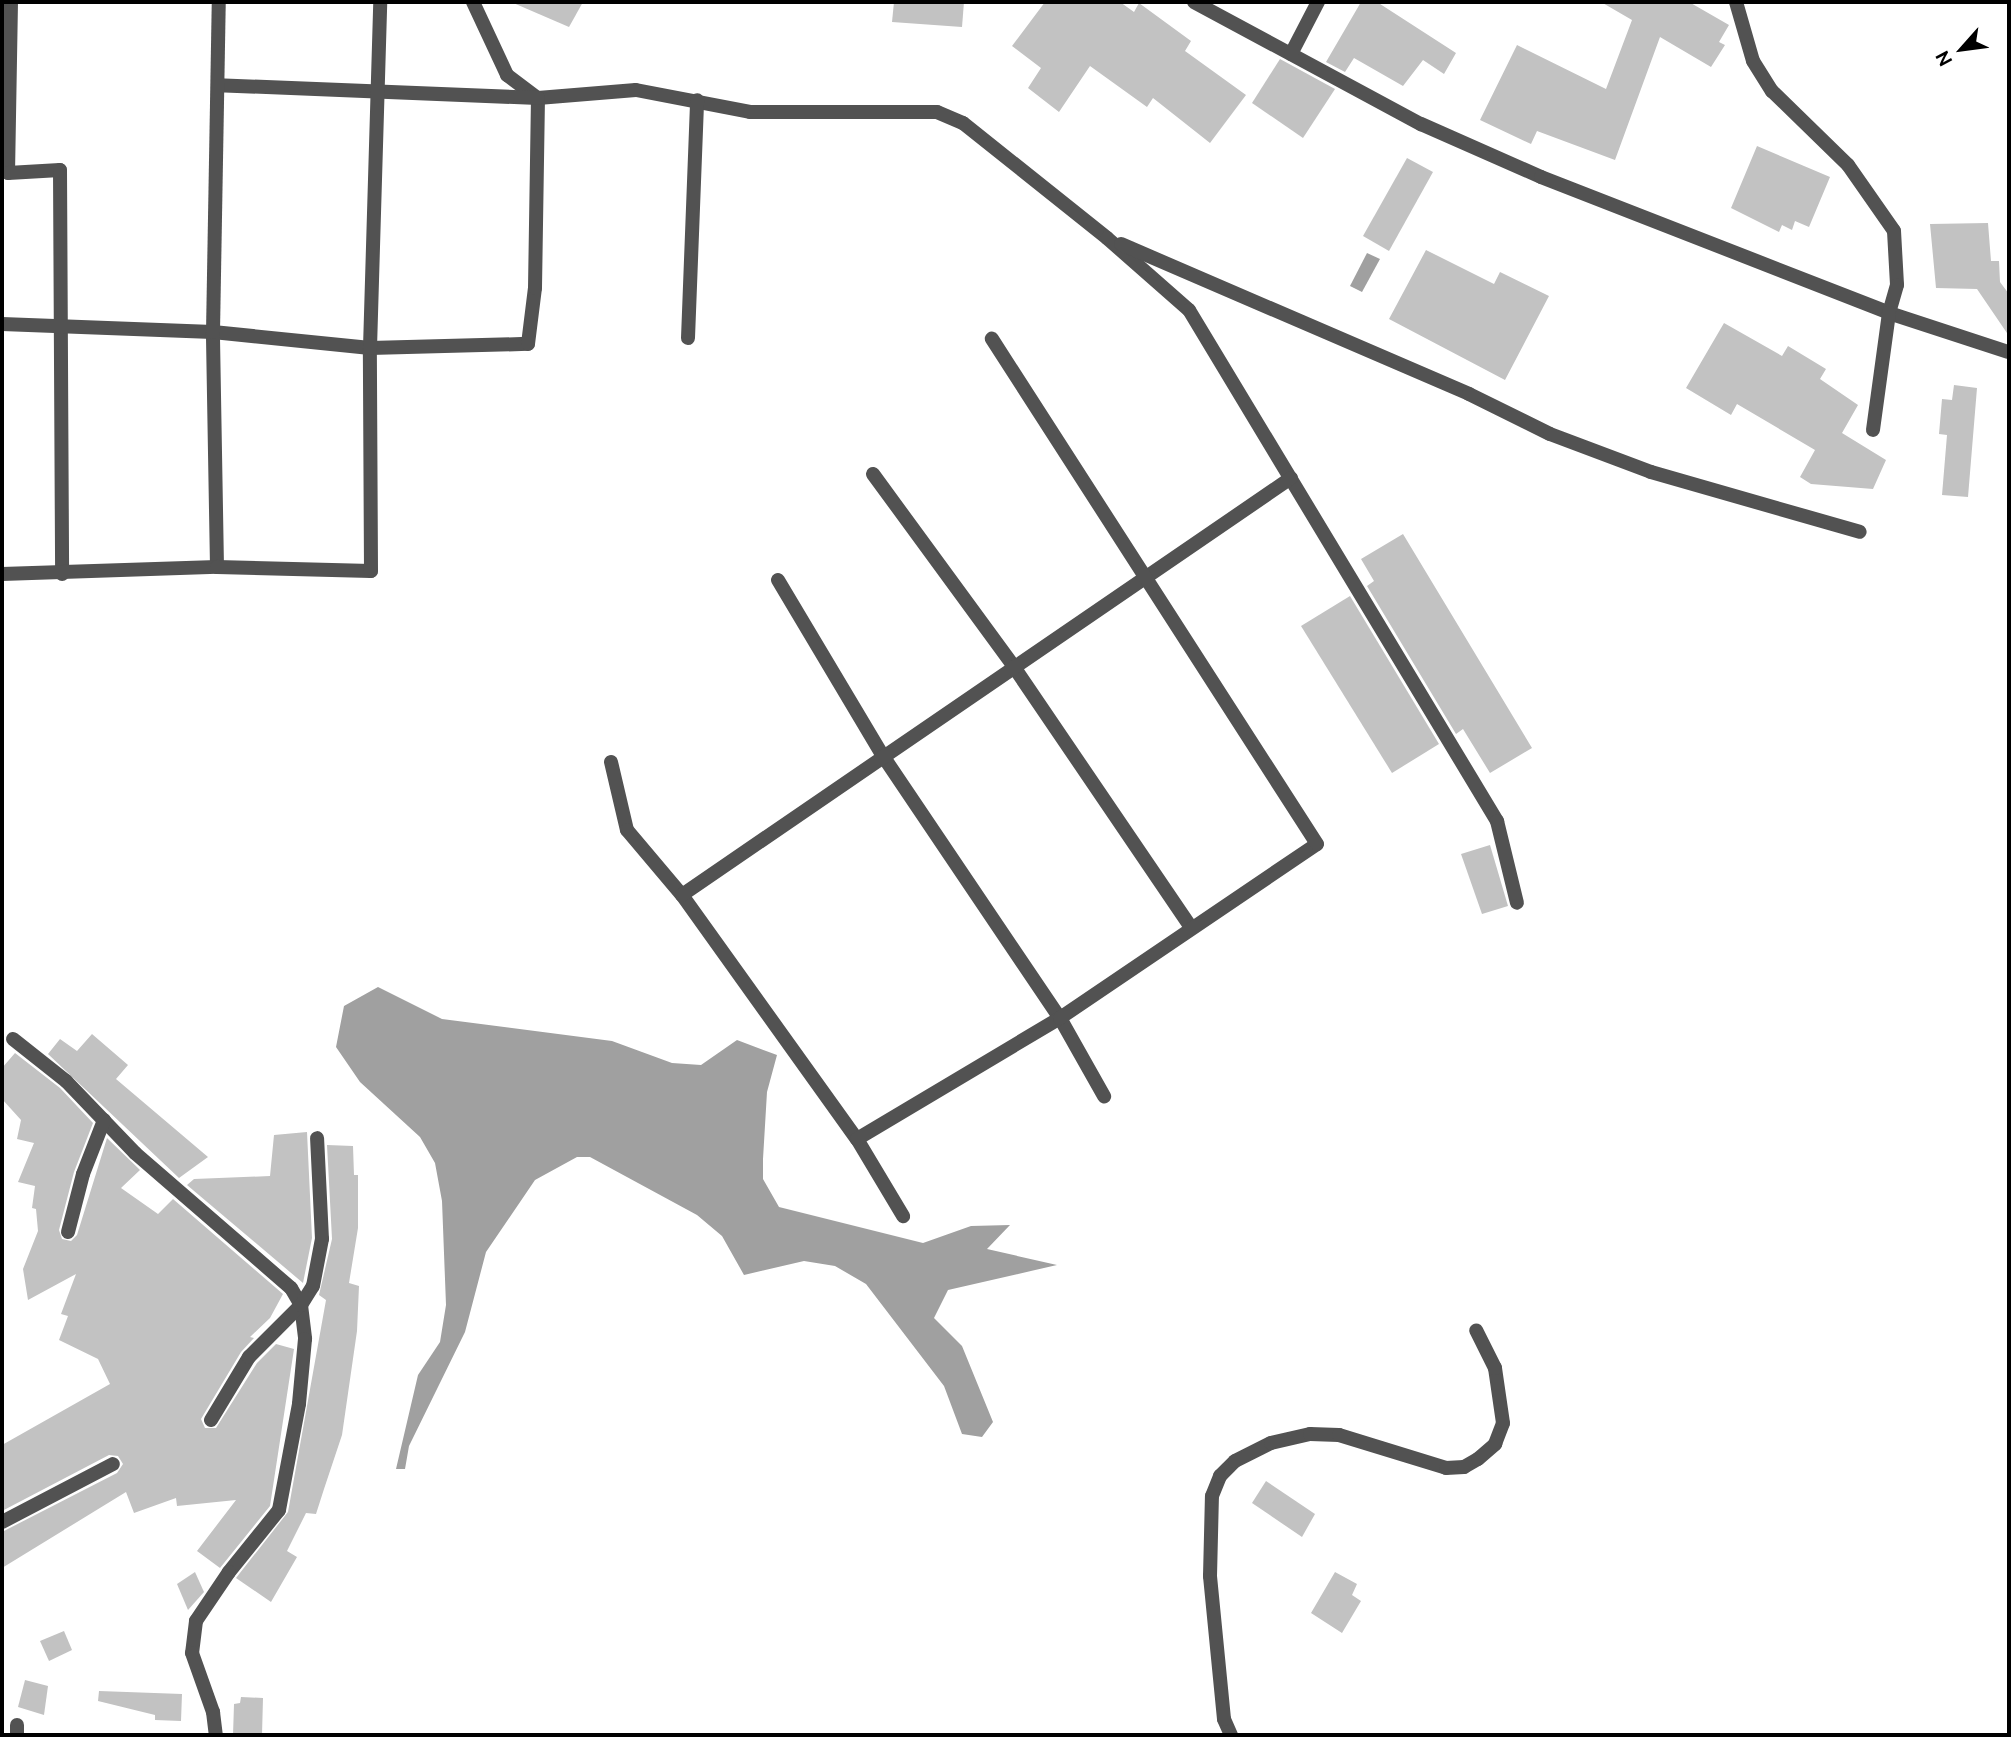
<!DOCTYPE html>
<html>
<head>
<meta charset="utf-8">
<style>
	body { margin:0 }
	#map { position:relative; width:2011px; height:1737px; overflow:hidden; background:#fff; font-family:Ubuntu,sans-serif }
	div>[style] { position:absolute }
	.water>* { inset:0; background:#a0a0a0 }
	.building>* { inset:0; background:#c2c2c2 }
	.minor>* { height:14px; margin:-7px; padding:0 7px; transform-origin:7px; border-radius:7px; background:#525252 }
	span { translate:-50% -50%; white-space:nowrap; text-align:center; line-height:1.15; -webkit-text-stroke:6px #fff; paint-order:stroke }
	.frame { position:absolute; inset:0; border:4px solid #000; pointer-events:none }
	.north { position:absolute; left:1927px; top:14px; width:70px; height:70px; -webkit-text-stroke:5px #fff; paint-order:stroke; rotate:242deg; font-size:19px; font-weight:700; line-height:28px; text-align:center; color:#000 }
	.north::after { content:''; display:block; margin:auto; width:24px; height:32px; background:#000; clip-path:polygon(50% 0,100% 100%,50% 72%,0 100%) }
</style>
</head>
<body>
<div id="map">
	<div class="water">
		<div style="clip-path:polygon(1367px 253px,1380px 259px,1362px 292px,1350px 286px)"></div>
		<div style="clip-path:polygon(378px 987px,442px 1019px,612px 1041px,672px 1063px,701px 1065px,737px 1040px,777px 1055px,767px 1092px,763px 1159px,763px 1179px,779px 1207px,923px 1243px,971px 1226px,1010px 1225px,987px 1249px,1057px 1265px,948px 1290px,934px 1318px,962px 1346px,993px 1422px,982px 1437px,962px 1434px,944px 1386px,866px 1284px,835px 1266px,804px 1261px,744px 1275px,722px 1236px,697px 1215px,590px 1157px,577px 1157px,535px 1180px,486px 1252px,465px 1332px,409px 1446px,405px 1469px,396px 1469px,418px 1375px,440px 1342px,446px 1305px,442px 1201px,435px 1163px,420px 1137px,360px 1082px,336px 1047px,344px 1006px)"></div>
	</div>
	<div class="building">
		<div style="clip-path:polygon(511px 2px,583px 2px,569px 27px)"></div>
		<div style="clip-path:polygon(894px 2px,964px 2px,962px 27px,892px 22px)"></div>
		<div style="clip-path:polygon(1045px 2px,1120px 2px,1134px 12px,1139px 3px,1191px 41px,1185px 51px,1246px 95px,1210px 143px,1153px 98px,1147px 107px,1090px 66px,1059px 112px,1028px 88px,1041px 68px,1012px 46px)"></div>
		<div style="clip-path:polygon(1361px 2px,1377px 2px,1456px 53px,1444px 74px,1423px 60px,1403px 86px,1354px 58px,1345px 72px,1326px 62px)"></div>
		<div style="clip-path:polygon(1601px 2px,1689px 2px,1729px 25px,1719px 42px,1725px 45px,1711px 67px,1660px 37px,1615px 160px,1537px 131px,1531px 144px,1480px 120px,1517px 45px,1606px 89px,1632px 20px)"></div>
		<div style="clip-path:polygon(1280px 59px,1335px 89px,1303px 138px,1252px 103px)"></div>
		<div style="clip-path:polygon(1757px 146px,1830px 177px,1809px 227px,1795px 221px,1792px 230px,1782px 225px,1779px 232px,1731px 208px)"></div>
		<div style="clip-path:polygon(1407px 158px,1433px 172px,1389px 251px,1363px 236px)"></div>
		<div style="clip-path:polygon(1988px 223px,1991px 261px,1999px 261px,2000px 282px,2009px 294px,2009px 336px,1977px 289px,1936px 288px,1930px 224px)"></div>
		<div style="clip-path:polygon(1426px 250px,1494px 284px,1500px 272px,1549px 296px,1505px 380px,1389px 319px)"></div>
		<div style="clip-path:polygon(1724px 323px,1782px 356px,1788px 346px,1826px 369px,1820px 379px,1858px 405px,1842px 433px,1886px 460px,1873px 489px,1811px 484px,1800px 477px,1815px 450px,1737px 404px,1731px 415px,1686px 388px)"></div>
		<div style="clip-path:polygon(1954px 385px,1977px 388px,1968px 497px,1942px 495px,1947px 435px,1939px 434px,1942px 399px,1952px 400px)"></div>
		<div style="clip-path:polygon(1403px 534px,1532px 748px,1490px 773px,1463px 729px,1456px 734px,1367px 586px,1374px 581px,1361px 559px)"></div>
		<div style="clip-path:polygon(1350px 596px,1439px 744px,1392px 773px,1301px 626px)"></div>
		<div style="clip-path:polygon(1490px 845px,1508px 906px,1482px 914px,1461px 854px)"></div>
		<div style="clip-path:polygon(92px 1034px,128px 1065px,116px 1079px,208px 1157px,179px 1178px,48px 1054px,60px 1039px,77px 1051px)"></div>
		<div style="clip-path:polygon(15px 1053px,60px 1088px,93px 1123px,74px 1172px,59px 1230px,62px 1239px,71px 1241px,77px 1235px,107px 1138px,140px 1170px,121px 1188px,158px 1214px,173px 1199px,283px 1294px,270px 1318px,250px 1337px,254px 1338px,241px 1352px,201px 1419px,205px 1428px,216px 1428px,257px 1363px,276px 1344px,294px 1349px,270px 1506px,220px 1568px,197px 1551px,236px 1500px,177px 1506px,176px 1498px,134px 1513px,126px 1492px,2px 1568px,2px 1532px,117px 1473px,123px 1464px,118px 1456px,109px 1455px,2px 1511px,2px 1445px,110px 1384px,98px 1359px,59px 1340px,68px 1316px,61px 1314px,76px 1274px,28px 1300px,23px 1269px,38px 1231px,36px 1209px,32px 1208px,35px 1186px,18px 1182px,34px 1143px,17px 1139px,21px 1120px,2px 1099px,2px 1068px)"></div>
		<div style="clip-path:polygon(307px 1132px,312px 1238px,303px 1283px,187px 1185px,194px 1179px,270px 1176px,274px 1135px)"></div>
		<div style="clip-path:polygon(327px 1145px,353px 1146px,354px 1175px,358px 1175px,358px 1228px,349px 1283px,359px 1286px,357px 1331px,342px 1435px,324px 1489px,316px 1514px,306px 1513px,287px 1551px,297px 1557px,271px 1602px,236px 1578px,288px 1512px,326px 1300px,319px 1295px,332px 1239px)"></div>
		<div style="clip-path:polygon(1266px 1481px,1315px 1514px,1302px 1537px,1252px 1503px)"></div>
		<div style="clip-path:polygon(195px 1572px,204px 1592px,188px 1610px,177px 1584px)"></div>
		<div style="clip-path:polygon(1335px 1572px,1357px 1584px,1352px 1595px,1361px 1601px,1342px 1633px,1311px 1613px)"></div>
		<div style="clip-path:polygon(64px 1631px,72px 1650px,49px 1661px,40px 1641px)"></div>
		<div style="clip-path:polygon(25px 1680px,48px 1686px,44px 1715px,18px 1707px)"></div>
		<div style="clip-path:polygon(99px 1691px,182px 1694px,181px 1721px,155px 1720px,155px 1715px,98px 1701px)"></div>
		<div style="clip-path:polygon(241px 1697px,263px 1698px,262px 1735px,233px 1735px,234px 1704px,240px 1703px)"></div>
	</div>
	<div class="minor">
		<div style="left:11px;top:2px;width:171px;rotate:91deg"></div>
		<div style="left:8px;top:173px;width:52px;rotate:-3.3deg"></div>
		<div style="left:60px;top:170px;width:404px;rotate:89.7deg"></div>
		<div style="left:473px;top:2px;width:81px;rotate:65deg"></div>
		<div style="left:507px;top:75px;width:39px;rotate:37deg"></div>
		<div style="left:538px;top:98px;width:98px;rotate:-4.7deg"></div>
		<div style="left:636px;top:90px;width:116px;rotate:10.9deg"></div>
		<div style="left:750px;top:112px;width:187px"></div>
		<div style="left:937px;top:112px;width:28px;rotate:23deg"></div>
		<div style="left:963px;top:123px;width:184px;rotate:38.6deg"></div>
		<div style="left:1107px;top:238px;width:109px;rotate:41.3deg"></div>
		<div style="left:1189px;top:310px;width:597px;rotate:58.92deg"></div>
		<div style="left:1497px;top:821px;width:84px;rotate:76.3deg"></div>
		<div style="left:1194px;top:2px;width:258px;rotate:28.3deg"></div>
		<div style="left:1421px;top:124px;width:131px;rotate:23.8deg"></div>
		<div style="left:1541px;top:177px;width:374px;rotate:21.3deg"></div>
		<div style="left:1889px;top:313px;width:125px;rotate:18.1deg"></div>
		<div style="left:1736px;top:2px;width:61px;rotate:73.9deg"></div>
		<div style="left:1753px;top:61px;width:36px;rotate:58deg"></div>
		<div style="left:1772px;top:91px;width:106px;rotate:44.2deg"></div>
		<div style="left:1848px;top:165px;width:80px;rotate:55.1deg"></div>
		<div style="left:1894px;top:231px;width:54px;rotate:86.8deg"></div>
		<div style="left:1897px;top:285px;width:29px;rotate:106deg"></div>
		<div style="left:1889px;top:313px;width:118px;rotate:97.8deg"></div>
		<div style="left:1291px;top:54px;width:59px;rotate:-62.6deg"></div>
		<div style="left:1121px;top:244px;width:379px;rotate:23.3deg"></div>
		<div style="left:1469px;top:394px;width:90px;rotate:26.3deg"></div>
		<div style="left:1550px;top:434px;width:108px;rotate:20.6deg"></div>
		<div style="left:1651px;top:472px;width:217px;rotate:16deg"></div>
		<div style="left:2px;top:324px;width:211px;rotate:2.2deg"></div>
		<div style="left:213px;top:332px;width:158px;rotate:5.8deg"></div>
		<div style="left:370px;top:348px;width:158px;rotate:-1.5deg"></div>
		<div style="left:528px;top:344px;width:56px;rotate:-82.9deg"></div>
		<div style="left:535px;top:288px;width:190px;rotate:-89.1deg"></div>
		<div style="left:538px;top:98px;width:320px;rotate:-177.7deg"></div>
		<div style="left:688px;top:338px;width:238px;rotate:-87.8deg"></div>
		<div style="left:873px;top:474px;width:239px;rotate:53.8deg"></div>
		<div style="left:1014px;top:667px;width:315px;rotate:55.8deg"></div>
		<div style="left:217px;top:567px;width:235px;rotate:-91deg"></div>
		<div style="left:213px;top:332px;width:330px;rotate:-89deg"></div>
		<div style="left:2px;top:574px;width:215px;rotate:-1.9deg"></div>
		<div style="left:217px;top:567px;width:154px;rotate:1.5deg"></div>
		<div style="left:371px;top:571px;width:223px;rotate:-90.3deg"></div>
		<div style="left:370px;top:348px;width:346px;rotate:-88.3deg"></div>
		<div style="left:778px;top:580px;width:205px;rotate:59.2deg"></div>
		<div style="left:883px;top:756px;width:316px;rotate:56deg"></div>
		<div style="left:1060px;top:1018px;width:90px;rotate:60.6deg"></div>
		<div style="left:611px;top:762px;width:70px;rotate:76.8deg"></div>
		<div style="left:627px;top:830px;width:85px;rotate:49.8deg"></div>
		<div style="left:682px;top:895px;width:300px;rotate:54.4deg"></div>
		<div style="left:857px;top:1139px;width:90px;rotate:59.1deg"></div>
		<div style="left:682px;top:895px;width:738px;rotate:-34.4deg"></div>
		<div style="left:13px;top:1039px;width:68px;rotate:38.4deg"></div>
		<div style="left:66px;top:1081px;width:100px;rotate:46.2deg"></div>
		<div style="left:135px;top:1153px;width:206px;rotate:40.9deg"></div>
		<div style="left:291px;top:1288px;width:20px;rotate:60deg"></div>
		<div style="left:301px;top:1305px;width:34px;rotate:83deg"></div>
		<div style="left:305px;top:1339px;width:65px;rotate:95.3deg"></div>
		<div style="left:299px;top:1404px;width:108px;rotate:100.7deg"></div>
		<div style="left:279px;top:1510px;width:80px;rotate:128.9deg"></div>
		<div style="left:229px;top:1572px;width:59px;rotate:124deg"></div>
		<div style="left:196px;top:1621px;width:32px;rotate:97deg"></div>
		<div style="left:192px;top:1653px;width:63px;rotate:70.4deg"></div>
		<div style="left:213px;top:1712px;width:23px;rotate:83deg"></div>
		<div style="left:857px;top:1139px;width:236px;rotate:-30.8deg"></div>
		<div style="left:1060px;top:1018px;width:310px;rotate:-34.1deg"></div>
		<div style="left:1317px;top:844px;width:601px;rotate:-122.76deg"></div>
		<div style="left:68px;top:1232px;width:60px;rotate:-75.5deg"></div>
		<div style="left:83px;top:1174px;width:58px;rotate:-68.7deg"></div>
		<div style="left:211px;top:1420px;width:74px;rotate:-58.9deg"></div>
		<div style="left:249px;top:1357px;width:74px;rotate:-45deg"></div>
		<div style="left:301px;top:1305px;width:22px;rotate:-58deg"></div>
		<div style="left:313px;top:1286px;width:48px;rotate:-79.2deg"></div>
		<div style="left:322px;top:1239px;width:101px;rotate:-92.8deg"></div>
		<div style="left:2px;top:1522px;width:125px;rotate:-27.6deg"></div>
		<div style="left:17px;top:1725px;width:10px;rotate:90deg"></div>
		<div style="left:1231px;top:1735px;width:17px;rotate:-114deg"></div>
		<div style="left:1224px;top:1719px;width:144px;rotate:-95.6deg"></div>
		<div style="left:1210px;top:1576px;width:80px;rotate:-88.6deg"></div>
		<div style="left:1212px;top:1496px;width:22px;rotate:-68deg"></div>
		<div style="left:1220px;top:1476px;width:21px;rotate:-45deg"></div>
		<div style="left:1235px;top:1461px;width:40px;rotate:-26.6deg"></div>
		<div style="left:1271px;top:1443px;width:40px;rotate:-13deg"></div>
		<div style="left:1310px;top:1434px;width:29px;rotate:2deg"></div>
		<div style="left:1339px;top:1435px;width:112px;rotate:17.1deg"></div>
		<div style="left:1446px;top:1468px;width:18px;rotate:-3deg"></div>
		<div style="left:1464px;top:1467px;width:16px;rotate:-30deg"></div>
		<div style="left:1478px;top:1459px;width:23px;rotate:-41deg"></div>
		<div style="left:1495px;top:1444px;width:22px;rotate:-69deg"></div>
		<div style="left:1503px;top:1423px;width:56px;rotate:-98.3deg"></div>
		<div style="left:1495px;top:1368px;width:42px;rotate:-116.6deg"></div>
	</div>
	<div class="frame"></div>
	<div class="north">N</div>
</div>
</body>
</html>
